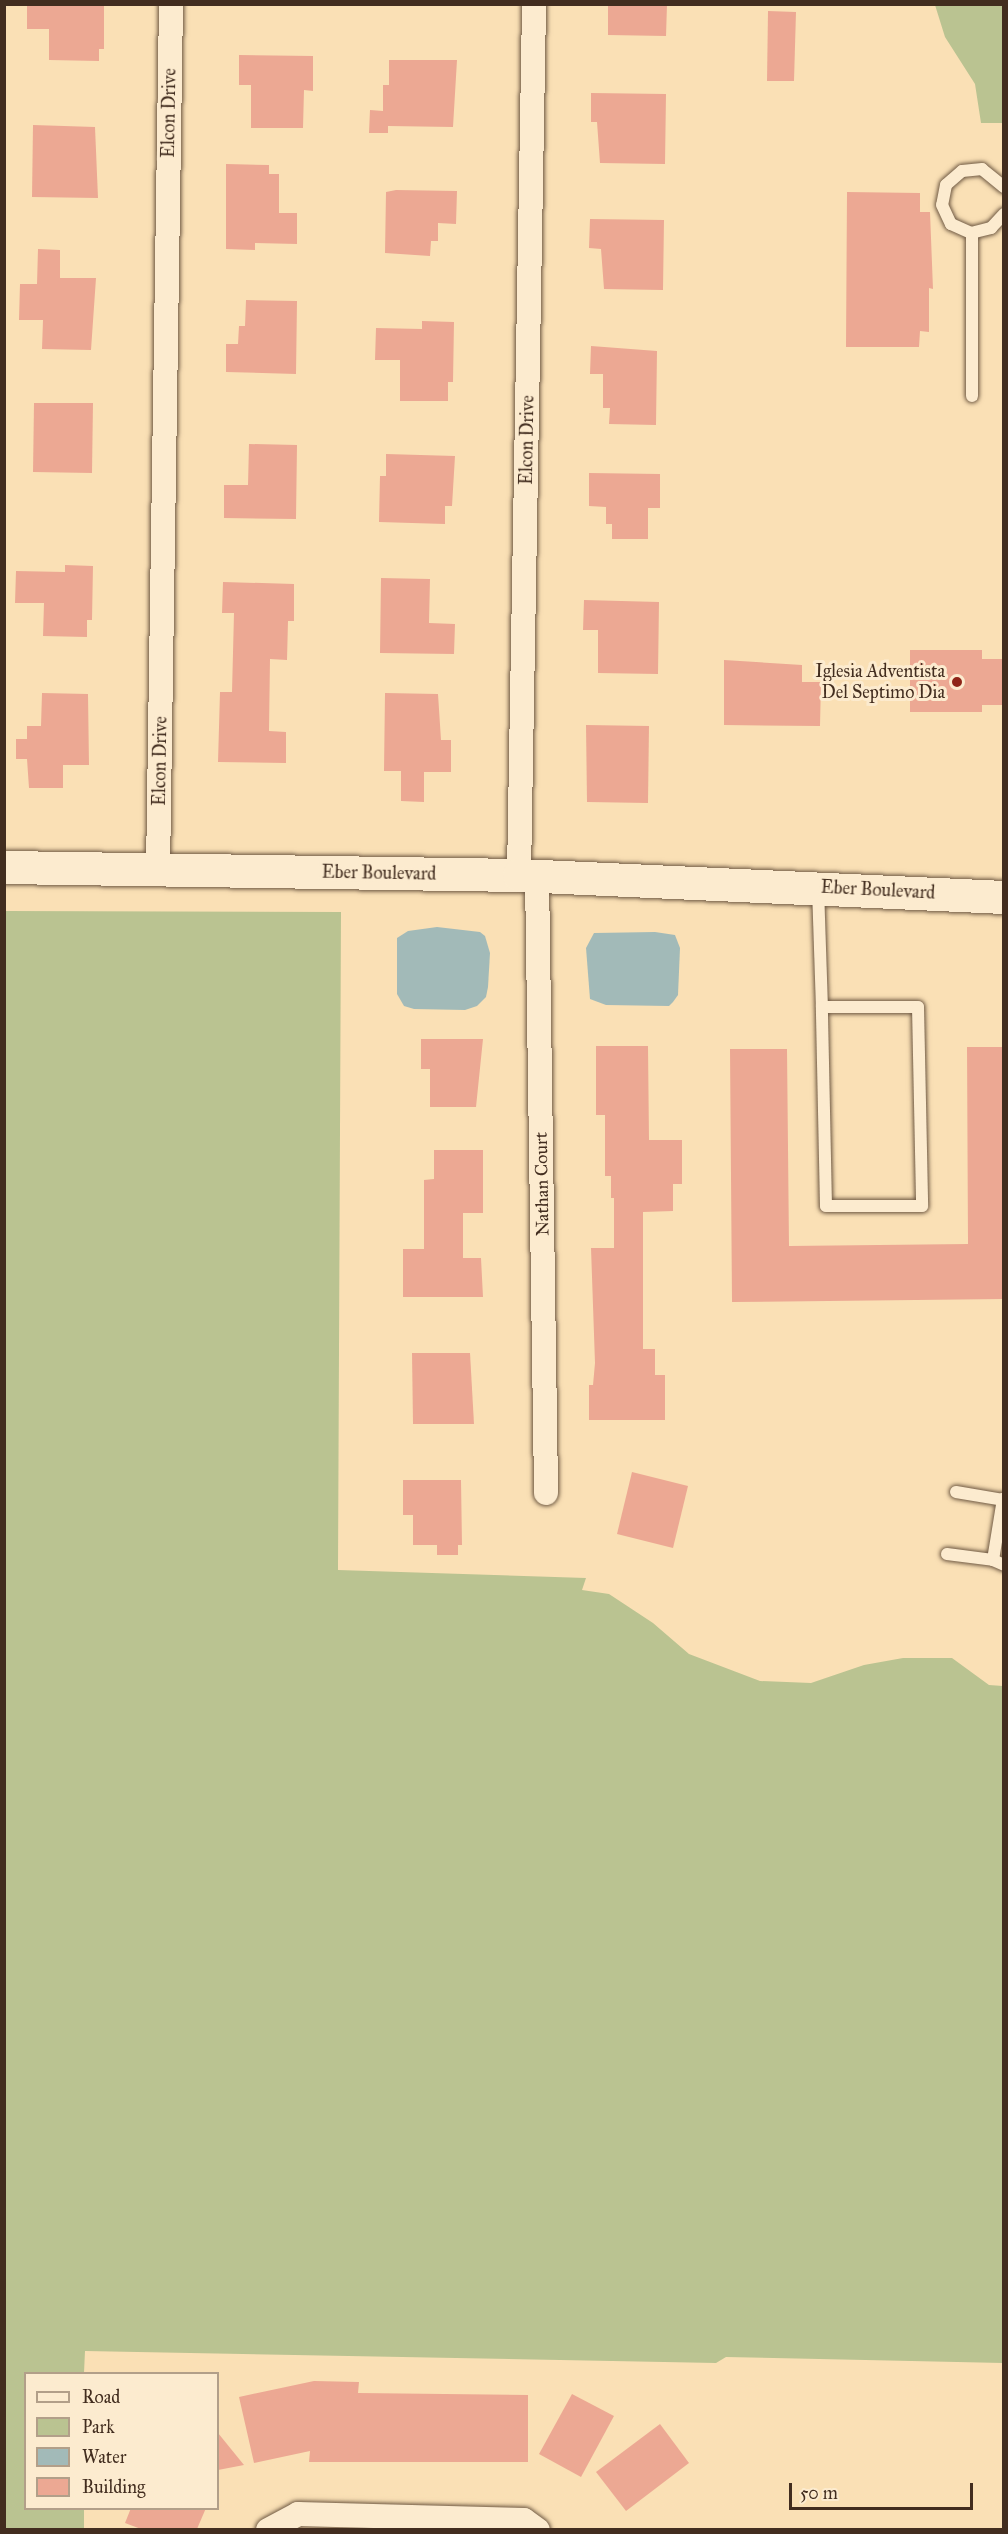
<!DOCTYPE html>
<html>
<head>
<meta charset="utf-8">
<style>
	body { margin:0 }
	#map { position:relative; width:1008px; height:2534px; overflow:hidden; background:#fae0b5; font-family:"IM FELL Great Primer",serif }
	div>[style] { position:absolute }
	.green>* { inset:0; background:#bac391 }
	.water>* { inset:0; background:#a2bab8 }
	.building>* { inset:0; background:#eca893 }
	.roads { filter:drop-shadow(0 0 2px #705a44) drop-shadow(0 0 2px #705a44) }
	.lane>* { height:12px; margin:-6px; padding:0 6px; transform-origin:6px; border-radius:6px; background:#fcebcf }
	.street>* { height:24px; margin:-12px; padding:0 12px; transform-origin:12px; border-radius:12px; background:#fcebcf }
	.secondary>* { height:33px; margin:-16.5px; padding:0 16.5px; transform-origin:16.5px; border-radius:16.5px; background:#fcebcf }
	.dots>* { width:16px; height:16px; translate:-50% -50%; box-sizing:border-box; border:3px solid #fcebcf; border-radius:50% }
	span { translate:-50% -50%; white-space:nowrap; text-align:center; line-height:1.15; -webkit-text-stroke:6px #fcebcf; paint-order:stroke }
	.street-label { font-size:18px; color:#422d1f }
	.poi-label { font-size:18px; color:#422d1f }
	.right { translate:-100% -50%; text-align:right }
	.frame { position:absolute; inset:0; border:6px solid #422d1f; pointer-events:none }
	.legend { position:absolute; left:24px; top:2372px; width:195px; height:138px; box-sizing:border-box; background:#fcebcf; border:2px solid #b29f89; margin:0; padding:8px 10px; list-style:none; font-size:18px; color:#422d1f }
	.legend li { display:flex; align-items:center; gap:12px; height:30px }
	.legend b { width:30px; border:2px solid #b29f89 }
	.scale { position:absolute; left:789px; top:2483px; width:184px; height:27px; box-sizing:border-box; border:3px solid #422d1f; border-top:0; padding-left:8px; font-size:18px; line-height:21px; white-space:nowrap; color:#422d1f; -webkit-text-stroke:4px #fcebcf; paint-order:stroke }
</style>
</head>
<body>
<div id="map">
	<div class="green">
		<div style="clip-path:polygon(935px 5px,1003px 5px,1003px 123px,981px 123px,975px 84px,945px 37px)"></div>
		<div style="clip-path:polygon(5px 911px,341px 912px,338px 1570px,586px 1578px,582px 1590px,609px 1594px,653px 1623px,689px 1654px,760px 1681px,811px 1683px,864px 1665px,903px 1658px,952px 1658px,989px 1685px,1003px 1686px,1003px 2363px,726px 2357px,716px 2363px,85px 2351px,84px 2373px,26px 2374px,26px 2508px,84px 2509px,84px 2529px,5px 2529px)"></div>
	</div>
	<div class="water">
		<div style="clip-path:polygon(437px 927px,480px 932px,485px 936px,490px 953px,488px 987px,486px 997px,477px 1006px,465px 1010px,414px 1009px,404px 1006px,397px 994px,397px 938px,408px 931px)"></div>
		<div style="clip-path:polygon(655px 932px,675px 935px,680px 948px,678px 995px,673px 1002px,669px 1006px,606px 1005px,590px 999px,586px 948px,594px 933px)"></div>
	</div>
	<div class="building">
		<div style="clip-path:polygon(27px 4px,104px 4px,104px 49px,99px 49px,99px 61px,49px 60px,49px 29px,27px 29px)"></div>
		<div style="clip-path:polygon(608px 4px,667px 4px,666px 36px,608px 35px)"></div>
		<div style="clip-path:polygon(768px 11px,796px 12px,794px 81px,767px 81px)"></div>
		<div style="clip-path:polygon(239px 55px,313px 56px,313px 91px,304px 90px,303px 128px,251px 128px,251px 85px,239px 85px)"></div>
		<div style="clip-path:polygon(389px 60px,457px 60px,453px 127px,388px 126px,388px 133px,369px 133px,370px 110px,383px 111px,383px 85px,389px 85px)"></div>
		<div style="clip-path:polygon(591px 93px,666px 94px,665px 164px,600px 163px,597px 122px,591px 122px)"></div>
		<div style="clip-path:polygon(33px 125px,95px 127px,98px 198px,32px 197px)"></div>
		<div style="clip-path:polygon(226px 164px,269px 165px,269px 174px,279px 174px,279px 213px,297px 213px,297px 244px,255px 243px,255px 250px,226px 249px)"></div>
		<div style="clip-path:polygon(396px 190px,457px 191px,456px 224px,438px 223px,438px 241px,431px 241px,430px 256px,385px 253px,386px 192px)"></div>
		<div style="clip-path:polygon(847px 192px,920px 193px,920px 212px,930px 212px,933px 289px,929px 288px,929px 332px,920px 331px,919px 347px,846px 347px)"></div>
		<div style="clip-path:polygon(590px 219px,664px 220px,663px 290px,604px 289px,601px 249px,589px 248px)"></div>
		<div style="clip-path:polygon(38px 249px,60px 250px,60px 278px,96px 278px,91px 350px,42px 349px,43px 320px,19px 320px,20px 284px,37px 284px)"></div>
		<div style="clip-path:polygon(246px 300px,297px 301px,296px 374px,226px 372px,226px 344px,238px 344px,239px 326px,245px 326px)"></div>
		<div style="clip-path:polygon(422px 321px,454px 322px,453px 382px,448px 382px,448px 401px,400px 401px,400px 360px,375px 360px,376px 328px,422px 329px)"></div>
		<div style="clip-path:polygon(591px 346px,657px 351px,656px 425px,609px 424px,610px 408px,603px 408px,603px 374px,590px 374px)"></div>
		<div style="clip-path:polygon(34px 403px,93px 403px,92px 473px,33px 472px)"></div>
		<div style="clip-path:polygon(249px 444px,297px 445px,296px 519px,224px 518px,224px 485px,248px 485px)"></div>
		<div style="clip-path:polygon(386px 454px,455px 456px,452px 506px,445px 506px,445px 524px,379px 522px,380px 476px,386px 476px)"></div>
		<div style="clip-path:polygon(589px 473px,660px 474px,660px 508px,648px 508px,648px 539px,612px 539px,612px 524px,606px 524px,606px 507px,589px 506px)"></div>
		<div style="clip-path:polygon(65px 565px,93px 566px,92px 620px,87px 620px,87px 637px,43px 636px,44px 603px,15px 603px,16px 571px,65px 572px)"></div>
		<div style="clip-path:polygon(381px 578px,430px 579px,429px 623px,455px 624px,454px 654px,380px 653px)"></div>
		<div style="clip-path:polygon(223px 582px,294px 584px,294px 621px,288px 621px,287px 660px,270px 659px,269px 731px,286px 732px,286px 763px,218px 762px,220px 692px,232px 692px,234px 613px,222px 613px)"></div>
		<div style="clip-path:polygon(584px 600px,659px 602px,658px 674px,598px 673px,598px 630px,583px 630px)"></div>
		<div style="clip-path:polygon(910px 650px,982px 650px,982px 659px,1004px 659px,1004px 705px,982px 705px,982px 712px,910px 712px)"></div>
		<div style="clip-path:polygon(724px 660px,802px 665px,802px 682px,821px 682px,820px 726px,724px 725px)"></div>
		<div style="clip-path:polygon(42px 693px,88px 694px,89px 765px,63px 765px,63px 788px,29px 788px,27px 759px,16px 759px,16px 739px,27px 739px,27px 726px,41px 726px)"></div>
		<div style="clip-path:polygon(385px 693px,438px 694px,441px 740px,451px 740px,451px 772px,424px 772px,424px 802px,401px 801px,401px 771px,384px 771px)"></div>
		<div style="clip-path:polygon(586px 725px,649px 726px,648px 803px,587px 802px)"></div>
		<div style="clip-path:polygon(421px 1039px,483px 1039px,476px 1107px,430px 1107px,430px 1069px,421px 1069px)"></div>
		<div style="clip-path:polygon(596px 1046px,648px 1046px,649px 1140px,682px 1140px,682px 1184px,673px 1184px,673px 1211px,643px 1212px,643px 1349px,655px 1349px,655px 1375px,665px 1375px,665px 1420px,589px 1420px,589px 1385px,593px 1385px,595px 1363px,591px 1248px,614px 1248px,614px 1198px,611px 1198px,611px 1176px,605px 1176px,605px 1115px,596px 1115px)"></div>
		<div style="clip-path:polygon(967px 1047px,1004px 1047px,1004px 1299px,732px 1302px,730px 1049px,787px 1049px,789px 1246px,968px 1244px)"></div>
		<div style="clip-path:polygon(434px 1150px,483px 1150px,483px 1213px,463px 1213px,463px 1258px,481px 1258px,483px 1297px,403px 1297px,403px 1249px,424px 1249px,424px 1180px,434px 1179px)"></div>
		<div style="clip-path:polygon(412px 1353px,470px 1353px,474px 1424px,413px 1424px)"></div>
		<div style="clip-path:polygon(632px 1472px,688px 1486px,673px 1548px,617px 1534px)"></div>
		<div style="clip-path:polygon(403px 1480px,461px 1480px,462px 1545px,458px 1545px,458px 1555px,437px 1555px,437px 1545px,413px 1545px,413px 1515px,403px 1515px)"></div>
		<div style="clip-path:polygon(314px 2381px,359px 2382px,358px 2393px,528px 2395px,528px 2462px,309px 2462px,310px 2451px,254px 2463px,239px 2397px)"></div>
		<div style="clip-path:polygon(572px 2394px,614px 2416px,581px 2477px,539px 2454px)"></div>
		<div style="clip-path:polygon(660px 2424px,689px 2463px,626px 2511px,596px 2472px)"></div>
		<div style="clip-path:polygon(218px 2433px,244px 2465px,218px 2470px)"></div>
		<div style="clip-path:polygon(131px 2508px,206px 2508px,197px 2529px,141px 2529px,125px 2523px)"></div>
	</div>
	<div class="roads">
		<div class="lane">
			<div style="left:1004px;top:187px;width:28px;rotate:-141deg"></div>
			<div style="left:982px;top:169px;width:20px;rotate:174deg"></div>
			<div style="left:962px;top:171px;width:21px;rotate:139deg"></div>
			<div style="left:946px;top:185px;width:20px;rotate:101deg"></div>
			<div style="left:942px;top:205px;width:21px;rotate:65deg"></div>
			<div style="left:951px;top:224px;width:22px;rotate:24deg"></div>
			<div style="left:971px;top:233px;width:21px;rotate:-14deg"></div>
			<div style="left:991px;top:228px;width:19px;rotate:-47deg"></div>
			<div style="left:972px;top:396px;width:163px;rotate:-90deg"></div>
			<div style="left:818px;top:888px;width:119px;rotate:88.1deg"></div>
			<div style="left:822px;top:1007px;width:96px"></div>
			<div style="left:918px;top:1007px;width:199px;rotate:88.8deg"></div>
			<div style="left:922px;top:1206px;width:96px;rotate:180deg"></div>
			<div style="left:826px;top:1206px;width:199px;rotate:-91.2deg"></div>
			<div style="left:956px;top:1492px;width:49px;rotate:9.5deg"></div>
			<div style="left:947px;top:1554px;width:46px;rotate:7.4deg"></div>
			<div style="left:993px;top:1560px;width:12px;rotate:24deg"></div>
			<div style="left:993px;top:1560px;width:62px;rotate:-80.7deg"></div>
		</div>
		<div class="street">
			<div style="left:158px;top:870px;width:866px;rotate:-89.14deg"></div>
			<div style="left:519px;top:875px;width:871px;rotate:-89.01deg"></div>
			<div style="left:537px;top:876px;width:617px;rotate:89.16deg"></div>
			<div style="left:268px;top:2530px;width:34px;rotate:-28deg"></div>
			<div style="left:298px;top:2514px;width:226px;rotate:1.5deg"></div>
			<div style="left:524px;top:2520px;width:17px;rotate:36deg"></div>
		</div>
		<div class="secondary">
			<div style="left:4px;top:867px;width:515px;rotate:0.89deg"></div>
			<div style="left:519px;top:875px;width:485px;rotate:2.6deg"></div>
		</div>
	</div>
	<div class="dots">
		<div style="left:957px;top:682px;background:#8f2418"></div>
	</div>
	<div class="street-label">
		<span style="left:169px;top:113px;rotate:-89deg">Elcon Drive</span>
		<span style="left:527px;top:440px;rotate:-89deg">Elcon Drive</span>
		<span style="left:160px;top:761px;rotate:-89deg">Elcon Drive</span>
		<span style="left:379px;top:873px;rotate:1deg">Eber Boulevard</span>
		<span style="left:878px;top:890px;rotate:3deg">Eber Boulevard</span>
		<span style="left:542px;top:1184px;rotate:-91deg">Nathan Court</span>
	</div>
	<div class="poi-label">
		<span class="right" style="left:945px;top:682px">Iglesia Adventista<br>Del Septimo Dia</span>
	</div>
	<div class="frame"></div>
	<ul class="legend">
	<li><b style="height:8px;background:#fcebcf"></b>Road</li>
	<li><b style="height:16px;background:#bac391"></b>Park</li>
	<li><b style="height:16px;background:#a2bab8"></b>Water</li>
	<li><b style="height:16px;background:#eca893"></b>Building</li>
	</ul>
	<div class="scale">50 m</div>
</div>
</body>
</html>
